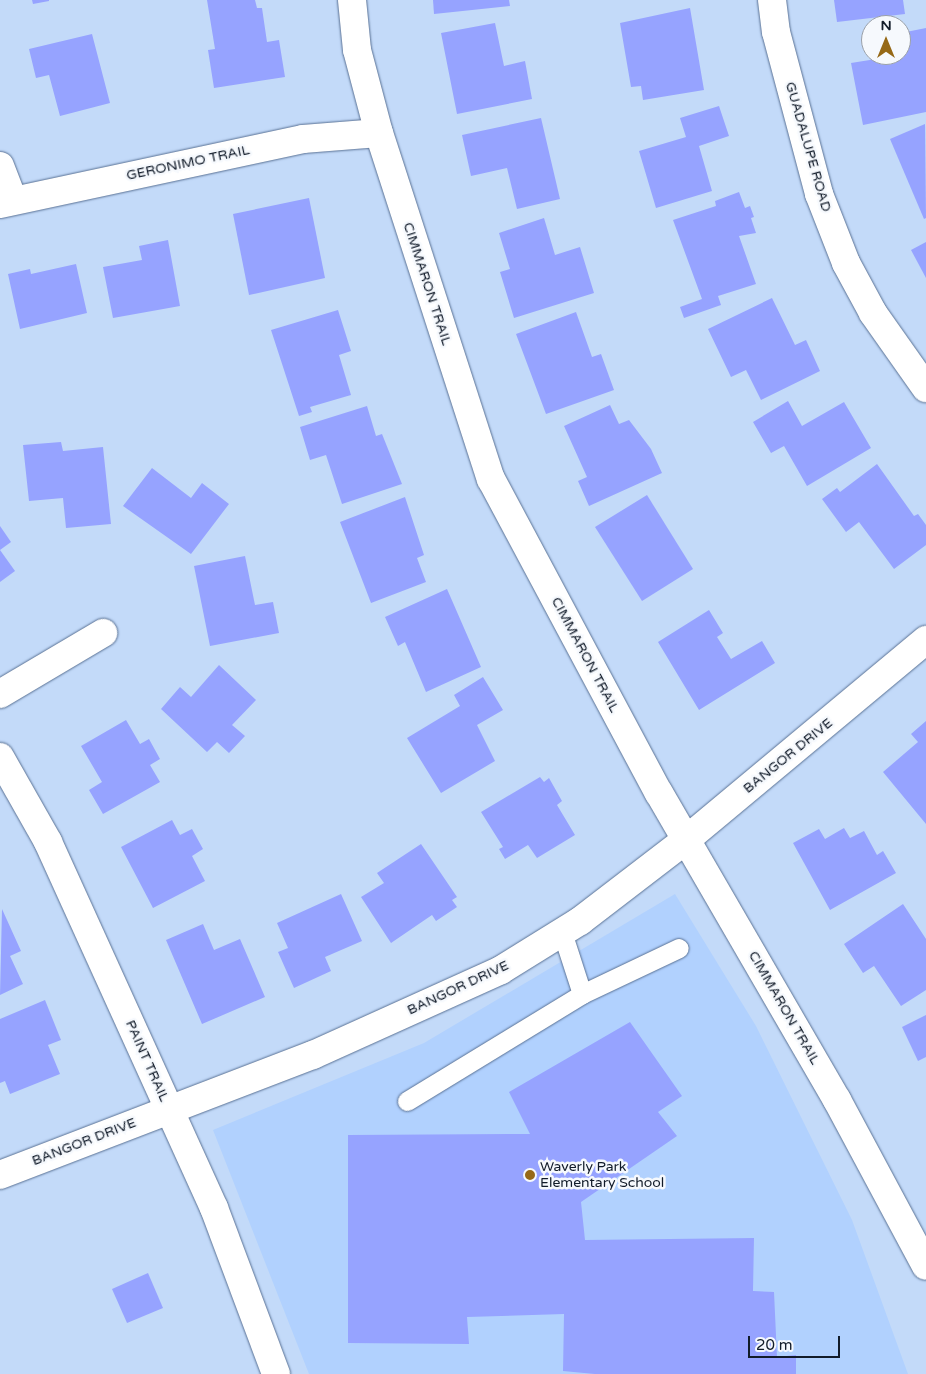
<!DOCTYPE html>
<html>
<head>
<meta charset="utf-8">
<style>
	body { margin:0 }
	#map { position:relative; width:926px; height:1374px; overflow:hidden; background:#c3daf9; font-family:"Varela Round",sans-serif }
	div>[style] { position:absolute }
	.built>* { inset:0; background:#b1d1fe }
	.building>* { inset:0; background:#96a3ff }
	.roads { filter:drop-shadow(0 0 1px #597194) drop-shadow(0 0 1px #597194) }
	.lane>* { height:19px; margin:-9.5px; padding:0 9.5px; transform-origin:9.5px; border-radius:9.5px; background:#fff }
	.street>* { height:28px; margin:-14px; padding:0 14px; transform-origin:14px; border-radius:14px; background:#fff }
	.secondary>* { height:28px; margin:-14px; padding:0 14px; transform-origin:14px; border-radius:14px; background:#fff }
	.dots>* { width:14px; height:14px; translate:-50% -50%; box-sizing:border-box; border:2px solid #f6f9fd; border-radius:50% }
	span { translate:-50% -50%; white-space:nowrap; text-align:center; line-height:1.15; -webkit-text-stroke:5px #f6f9fd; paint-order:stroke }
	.street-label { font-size:14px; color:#111b29 }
	.poi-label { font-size:14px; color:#111b29 }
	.left { translate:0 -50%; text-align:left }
	.north { position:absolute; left:861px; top:15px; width:50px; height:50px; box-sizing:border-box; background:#f6f9fd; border:1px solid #9aa0a8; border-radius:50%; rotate:0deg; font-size:14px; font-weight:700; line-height:20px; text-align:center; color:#111b29 }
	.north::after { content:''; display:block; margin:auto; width:18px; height:22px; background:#966917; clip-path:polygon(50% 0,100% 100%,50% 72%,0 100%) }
	.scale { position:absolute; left:748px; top:1336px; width:92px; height:22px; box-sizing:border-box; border:2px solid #111b29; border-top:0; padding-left:6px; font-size:15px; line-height:18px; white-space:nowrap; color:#111b29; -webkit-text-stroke:4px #f6f9fd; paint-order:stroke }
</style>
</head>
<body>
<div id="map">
	<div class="built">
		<div style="clip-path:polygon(675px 894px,756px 1026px,852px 1220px,908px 1374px,309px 1374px,213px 1130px,424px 1043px)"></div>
	</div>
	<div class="building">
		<div style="clip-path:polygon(32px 0,49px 0,49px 1px,33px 4px)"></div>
		<div style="clip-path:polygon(207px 0,255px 0,257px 8px,262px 8px,267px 42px,279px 40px,285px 77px,214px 88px,208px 50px,215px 49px)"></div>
		<div style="clip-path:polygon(433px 0,509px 0,510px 6px,434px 14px)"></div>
		<div style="clip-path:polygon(834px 0,903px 0,905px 14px,837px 22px)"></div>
		<div style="clip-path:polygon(690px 8px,704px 90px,643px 100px,641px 86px,631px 87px,620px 23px)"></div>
		<div style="clip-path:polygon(495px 23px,504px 66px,525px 61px,532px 99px,457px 114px,441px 33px)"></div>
		<div style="clip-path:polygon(926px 28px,926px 112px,863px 125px,851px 63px,901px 55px,901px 33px)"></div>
		<div style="clip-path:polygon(92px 34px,110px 103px,60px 116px,49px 75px,36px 78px,29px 49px)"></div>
		<div style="clip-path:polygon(719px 106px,729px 136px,699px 146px,712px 191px,656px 208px,639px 151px,686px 137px,680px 118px)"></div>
		<div style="clip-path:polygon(541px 118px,560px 199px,517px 209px,507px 168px,471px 176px,462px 135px)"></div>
		<div style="clip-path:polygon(925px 124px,926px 218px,924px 219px,890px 139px)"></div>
		<div style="clip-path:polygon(739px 192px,745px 208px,750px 206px,754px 217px,751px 218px,756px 233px,739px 236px,756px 284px,718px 296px,721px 305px,684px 318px,680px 307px,702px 299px,673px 220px,716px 206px,715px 201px)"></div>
		<div style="clip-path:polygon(309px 198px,325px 278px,249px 295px,233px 214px)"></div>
		<div style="clip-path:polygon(544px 218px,555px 255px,580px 247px,594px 293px,514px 318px,500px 272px,510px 269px,499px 233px)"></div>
		<div style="clip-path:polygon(168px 240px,180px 306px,113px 318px,103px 267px,142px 260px,139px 246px)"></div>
		<div style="clip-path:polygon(926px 242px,926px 278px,911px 250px)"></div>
		<div style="clip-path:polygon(76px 264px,87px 313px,20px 329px,8px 274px,30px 269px,31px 274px)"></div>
		<div style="clip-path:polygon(772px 298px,795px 345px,806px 340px,820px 371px,761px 400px,746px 370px,731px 377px,708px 329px)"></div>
		<div style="clip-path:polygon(338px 310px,351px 351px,339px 355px,351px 395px,310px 407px,312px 412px,299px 416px,271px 330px)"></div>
		<div style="clip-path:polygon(576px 312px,592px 357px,601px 354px,614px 390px,546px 414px,516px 334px)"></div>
		<div style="clip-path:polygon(788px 401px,802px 426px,844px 402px,871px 448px,807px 486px,784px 446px,771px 453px,753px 422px)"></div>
		<div style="clip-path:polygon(610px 405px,619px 424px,629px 420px,651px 449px,662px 473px,589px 506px,578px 481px,587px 477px,564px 426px)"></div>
		<div style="clip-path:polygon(367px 406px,376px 436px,382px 434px,402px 484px,342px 504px,326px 455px,310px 460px,300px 427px)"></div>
		<div style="clip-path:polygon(61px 442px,63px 451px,103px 447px,111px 524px,66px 528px,63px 498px,29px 501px,23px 445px)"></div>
		<div style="clip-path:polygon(877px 464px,914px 516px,918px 514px,926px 525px,926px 545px,894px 569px,859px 522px,846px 532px,822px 499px,837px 488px,840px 492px)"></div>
		<div style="clip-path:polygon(152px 468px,191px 498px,202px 483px,229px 504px,191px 554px,123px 506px)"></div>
		<div style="clip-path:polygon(647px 495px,693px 569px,642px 601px,595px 527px)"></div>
		<div style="clip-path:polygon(405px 497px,424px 555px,417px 558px,426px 582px,371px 603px,340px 522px)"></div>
		<div style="clip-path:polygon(0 526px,11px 542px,0 550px)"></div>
		<div style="clip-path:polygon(0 550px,15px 571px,0 582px)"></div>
		<div style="clip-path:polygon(245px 556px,255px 605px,273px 602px,279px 633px,210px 646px,194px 566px)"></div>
		<div style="clip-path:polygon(447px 589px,481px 667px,426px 692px,405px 642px,398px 646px,385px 617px)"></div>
		<div style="clip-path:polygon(709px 610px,723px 633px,717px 637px,731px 659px,762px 641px,775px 663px,699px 710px,658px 642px)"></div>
		<div style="clip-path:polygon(219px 665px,256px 700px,232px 725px,245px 736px,229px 753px,217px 742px,207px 752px,161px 709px,180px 687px,191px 697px)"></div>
		<div style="clip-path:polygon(483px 677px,503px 710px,477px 725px,495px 761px,441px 793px,407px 738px,460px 706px,454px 695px)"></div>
		<div style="clip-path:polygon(126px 720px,140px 744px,149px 739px,160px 759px,150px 765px,160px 782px,103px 814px,89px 790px,102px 782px,81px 746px)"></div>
		<div style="clip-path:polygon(926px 721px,926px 824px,883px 772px,918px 742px,911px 734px)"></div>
		<div style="clip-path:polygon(540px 777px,544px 782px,549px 778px,562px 801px,557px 805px,575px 835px,537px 858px,528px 845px,505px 859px,499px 849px,503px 847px,481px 812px)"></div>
		<div style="clip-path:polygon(172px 820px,180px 835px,192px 829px,203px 849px,192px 856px,205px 881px,153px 908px,121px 847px)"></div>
		<div style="clip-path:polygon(844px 828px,850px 838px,864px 831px,877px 855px,883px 851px,896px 873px,830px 910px,793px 843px,819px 829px,825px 839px)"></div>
		<div style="clip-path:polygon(421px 844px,457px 897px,452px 900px,457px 907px,436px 921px,432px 915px,391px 943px,361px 897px,384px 883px,377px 873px)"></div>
		<div style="clip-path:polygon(341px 894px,362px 941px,325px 957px,331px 971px,294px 988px,278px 952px,288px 948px,277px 923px)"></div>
		<div style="clip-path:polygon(903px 904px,926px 939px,926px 990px,901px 1006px,874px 966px,863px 973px,844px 944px)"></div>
		<div style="clip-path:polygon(2px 909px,21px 951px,10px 956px,23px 984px,0 995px)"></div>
		<div style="clip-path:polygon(203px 924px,214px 950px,240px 939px,265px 997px,202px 1024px,166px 940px)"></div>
		<div style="clip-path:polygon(45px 1000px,61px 1040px,48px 1045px,60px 1074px,10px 1094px,5px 1081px,0 1083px,0 1019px)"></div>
		<div style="clip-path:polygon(926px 1015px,926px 1057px,918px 1061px,902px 1027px)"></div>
		<div style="clip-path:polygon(630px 1022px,682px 1096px,658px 1112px,677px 1136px,581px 1202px,585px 1240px,754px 1238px,753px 1291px,774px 1292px,777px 1357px,796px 1355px,796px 1374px,595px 1374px,563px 1371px,564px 1314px,467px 1317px,469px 1344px,348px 1343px,348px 1135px,530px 1134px,509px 1092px)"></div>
		<div style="clip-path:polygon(148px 1273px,163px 1308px,127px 1323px,112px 1289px)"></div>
	</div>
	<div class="roads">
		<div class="lane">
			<div style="left:562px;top:932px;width:65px;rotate:72.1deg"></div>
			<div style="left:582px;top:994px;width:107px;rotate:-25.4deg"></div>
			<div style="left:407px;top:1101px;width:205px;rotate:-31.4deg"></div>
		</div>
		<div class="street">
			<div style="left:772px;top:0;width:32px;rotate:83deg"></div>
			<div style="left:776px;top:32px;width:168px;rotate:75.1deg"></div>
			<div style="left:819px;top:194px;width:74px;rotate:68.6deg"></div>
			<div style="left:846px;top:263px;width:57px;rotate:61.6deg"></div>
			<div style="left:873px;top:313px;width:92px;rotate:54.8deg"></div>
			<div style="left:0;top:166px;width:36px;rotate:69deg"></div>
			<div style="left:0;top:204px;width:310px;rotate:-12.1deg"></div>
			<div style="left:303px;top:139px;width:76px;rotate:-4.5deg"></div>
			<div style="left:0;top:694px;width:120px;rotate:-30.6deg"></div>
			<div style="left:0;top:757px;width:98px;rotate:60.5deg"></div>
			<div style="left:48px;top:842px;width:402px;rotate:65.6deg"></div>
			<div style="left:214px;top:1208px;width:177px;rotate:69.5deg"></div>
			<div style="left:0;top:1175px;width:335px;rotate:-21deg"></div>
			<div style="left:313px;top:1055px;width:206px;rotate:-24.3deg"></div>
			<div style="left:501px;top:970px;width:93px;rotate:-31.8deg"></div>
			<div style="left:580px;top:921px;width:135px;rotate:-37.5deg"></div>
		</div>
		<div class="secondary">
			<div style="left:352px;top:0;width:50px;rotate:84.3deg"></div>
			<div style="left:357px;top:50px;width:86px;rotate:75.2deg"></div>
			<div style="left:379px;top:133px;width:364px;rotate:72.1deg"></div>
			<div style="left:491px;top:479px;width:356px;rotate:61.9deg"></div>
			<div style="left:659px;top:793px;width:355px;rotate:59.9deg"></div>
			<div style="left:837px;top:1100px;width:188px;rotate:61.8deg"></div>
			<div style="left:687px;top:839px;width:311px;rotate:-39.8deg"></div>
		</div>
	</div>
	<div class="dots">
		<div style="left:530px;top:1175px;background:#966917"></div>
	</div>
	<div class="street-label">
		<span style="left:808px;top:147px;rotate:74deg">GUADALUPE ROAD</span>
		<span style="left:188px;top:163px;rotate:-12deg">GERONIMO TRAIL</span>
		<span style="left:427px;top:284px;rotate:72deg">CIMMARON TRAIL</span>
		<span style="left:585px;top:655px;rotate:62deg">CIMMARON TRAIL</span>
		<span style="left:788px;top:756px;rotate:-39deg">BANGOR DRIVE</span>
		<span style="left:458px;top:988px;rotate:-25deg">BANGOR DRIVE</span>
		<span style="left:784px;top:1008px;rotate:60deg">CIMMARON TRAIL</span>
		<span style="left:147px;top:1061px;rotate:66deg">PAINT TRAIL</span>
		<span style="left:84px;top:1142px;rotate:-21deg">BANGOR DRIVE</span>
	</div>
	<div class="poi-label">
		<span class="left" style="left:540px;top:1175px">Waverly Park<br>Elementary School</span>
	</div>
	<div class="north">N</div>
	<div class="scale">20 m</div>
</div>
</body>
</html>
